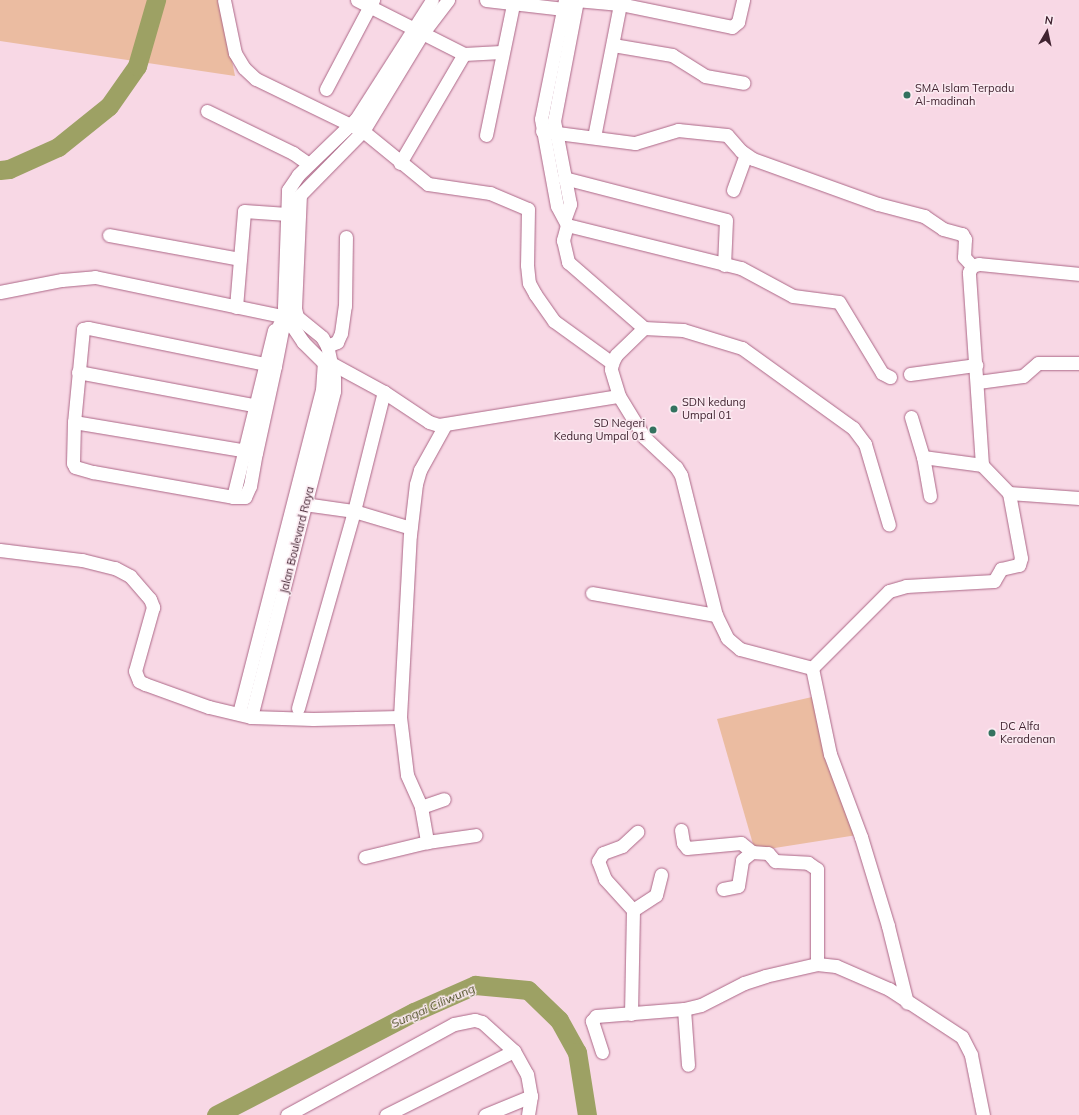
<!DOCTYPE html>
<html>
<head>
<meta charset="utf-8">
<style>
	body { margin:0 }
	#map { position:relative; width:1079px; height:1115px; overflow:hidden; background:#f8d8e5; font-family:Mulish,sans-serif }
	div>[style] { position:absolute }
	.green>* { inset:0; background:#ebbca1 }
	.river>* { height:19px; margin:-9.5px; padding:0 9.5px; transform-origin:9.5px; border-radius:9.5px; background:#9da164 }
	.roads { filter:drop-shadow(0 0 1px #ac6787) drop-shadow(0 0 1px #ac6787) }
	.minor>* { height:13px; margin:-6.5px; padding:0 6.5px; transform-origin:6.5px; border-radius:6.5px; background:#fff }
	.dots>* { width:11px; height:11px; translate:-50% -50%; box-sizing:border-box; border:2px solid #fbeaf1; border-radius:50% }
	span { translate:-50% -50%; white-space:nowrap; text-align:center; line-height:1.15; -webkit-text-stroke:3px #fbeaf1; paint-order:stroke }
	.poi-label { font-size:11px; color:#402330 }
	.left { translate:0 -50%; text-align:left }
	.right { translate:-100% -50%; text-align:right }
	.street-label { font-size:11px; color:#402330 }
	.water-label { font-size:12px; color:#434516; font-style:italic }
	.north { position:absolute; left:1027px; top:12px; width:40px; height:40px; -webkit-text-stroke:3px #fbeaf1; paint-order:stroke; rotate:9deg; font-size:11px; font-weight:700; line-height:16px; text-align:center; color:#402330 }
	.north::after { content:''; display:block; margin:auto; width:14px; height:18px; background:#402330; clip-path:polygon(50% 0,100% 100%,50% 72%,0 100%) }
</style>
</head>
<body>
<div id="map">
	<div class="green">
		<div style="clip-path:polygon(0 0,220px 0,235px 76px,0 41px)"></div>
		<div style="clip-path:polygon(812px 697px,857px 835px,755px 851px,717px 719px)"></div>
	</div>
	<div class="river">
		<div style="left:0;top:170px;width:9px;rotate:-6deg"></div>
		<div style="left:9px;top:169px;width:54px;rotate:-24.2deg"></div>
		<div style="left:58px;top:147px;width:65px;rotate:-38.8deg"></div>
		<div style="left:109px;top:106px;width:49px;rotate:-55deg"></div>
		<div style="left:137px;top:66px;width:69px;rotate:-73.9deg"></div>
		<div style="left:216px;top:1115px;width:223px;rotate:-27.5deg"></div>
		<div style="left:414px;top:1012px;width:67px;rotate:-23.9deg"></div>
		<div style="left:475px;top:985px;width:53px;rotate:5.4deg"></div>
		<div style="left:528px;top:990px;width:43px;rotate:44.1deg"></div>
		<div style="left:559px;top:1020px;width:37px;rotate:61deg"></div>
		<div style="left:577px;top:1052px;width:64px;rotate:81deg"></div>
	</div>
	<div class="roads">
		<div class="minor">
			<div style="left:224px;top:0;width:54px;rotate:78.3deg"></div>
			<div style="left:235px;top:53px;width:17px;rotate:59deg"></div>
			<div style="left:244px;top:68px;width:16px;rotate:43deg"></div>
			<div style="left:256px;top:79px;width:119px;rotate:25.9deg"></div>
			<div style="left:363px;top:131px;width:84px;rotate:39.2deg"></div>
			<div style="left:428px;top:184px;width:63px;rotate:8.3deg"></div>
			<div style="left:490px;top:193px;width:41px;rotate:22.8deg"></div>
			<div style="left:528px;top:209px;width:56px;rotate:91deg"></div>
			<div style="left:527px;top:265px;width:18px;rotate:84deg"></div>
			<div style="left:529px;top:283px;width:13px;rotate:61deg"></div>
			<div style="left:535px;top:294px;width:33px;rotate:55deg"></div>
			<div style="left:554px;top:321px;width:72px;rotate:35.9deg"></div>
			<div style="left:357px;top:0;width:120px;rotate:26.8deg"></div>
			<div style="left:464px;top:54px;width:37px;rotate:-3deg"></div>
			<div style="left:486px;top:0;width:87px;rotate:6.6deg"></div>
			<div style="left:565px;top:0;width:121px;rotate:101.4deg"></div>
			<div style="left:541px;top:119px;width:88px;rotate:79.6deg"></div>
			<div style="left:557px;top:206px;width:21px;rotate:62deg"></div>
			<div style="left:567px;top:225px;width:179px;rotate:13.9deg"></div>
			<div style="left:741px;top:268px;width:59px;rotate:28.3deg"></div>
			<div style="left:793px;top:296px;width:46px;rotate:7.4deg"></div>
			<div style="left:839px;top:302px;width:83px;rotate:58.8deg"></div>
			<div style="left:882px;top:373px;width:9px;rotate:27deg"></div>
			<div style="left:576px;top:0;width:44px;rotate:5.2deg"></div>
			<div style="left:620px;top:4px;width:114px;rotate:11.6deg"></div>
			<div style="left:732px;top:27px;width:8px;rotate:-40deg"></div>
			<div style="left:738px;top:22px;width:23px;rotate:-77deg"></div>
			<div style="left:613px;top:45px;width:60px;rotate:9.6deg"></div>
			<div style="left:672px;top:55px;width:39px;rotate:32deg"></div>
			<div style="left:705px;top:76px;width:39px;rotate:10deg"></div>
			<div style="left:326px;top:89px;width:101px;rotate:-62.2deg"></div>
			<div style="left:207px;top:111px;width:96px;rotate:26deg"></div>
			<div style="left:293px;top:153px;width:19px;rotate:35deg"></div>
			<div style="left:542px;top:131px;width:94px;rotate:7.4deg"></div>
			<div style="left:635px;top:143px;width:45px;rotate:-16.8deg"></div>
			<div style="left:678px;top:130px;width:49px;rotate:5.8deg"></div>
			<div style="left:727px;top:135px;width:21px;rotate:49deg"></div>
			<div style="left:741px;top:151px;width:14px;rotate:34deg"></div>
			<div style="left:753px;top:159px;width:133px;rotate:19.8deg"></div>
			<div style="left:878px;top:204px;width:48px;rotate:14.6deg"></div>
			<div style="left:924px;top:216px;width:23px;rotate:34deg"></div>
			<div style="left:943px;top:229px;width:20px;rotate:15deg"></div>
			<div style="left:962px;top:234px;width:6px;rotate:59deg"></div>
			<div style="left:965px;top:239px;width:18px;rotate:93deg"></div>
			<div style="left:964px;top:257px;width:12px;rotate:48deg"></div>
			<div style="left:486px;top:135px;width:138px;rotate:-78.3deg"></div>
			<div style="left:594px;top:137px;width:140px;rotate:-78.9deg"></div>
			<div style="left:400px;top:163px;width:126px;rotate:-59.6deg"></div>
			<div style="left:564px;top:178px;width:167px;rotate:14.5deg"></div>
			<div style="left:726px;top:220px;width:45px;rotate:92.5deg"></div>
			<div style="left:733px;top:190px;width:37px;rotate:-70deg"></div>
			<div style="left:565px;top:218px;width:15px;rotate:-70deg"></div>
			<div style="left:570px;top:204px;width:85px;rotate:-100.9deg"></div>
			<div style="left:554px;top:121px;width:123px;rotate:-79.2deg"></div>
			<div style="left:567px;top:225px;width:16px;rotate:105deg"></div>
			<div style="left:563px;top:240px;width:23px;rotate:77deg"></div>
			<div style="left:568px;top:262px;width:101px;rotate:41deg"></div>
			<div style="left:644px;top:328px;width:39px;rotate:3deg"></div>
			<div style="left:683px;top:330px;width:62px;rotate:17deg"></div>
			<div style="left:742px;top:348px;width:137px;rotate:35.8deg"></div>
			<div style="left:853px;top:428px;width:20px;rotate:53deg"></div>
			<div style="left:865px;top:444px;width:84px;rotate:73.5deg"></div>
			<div style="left:109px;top:235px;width:133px;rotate:10.4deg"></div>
			<div style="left:0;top:292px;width:63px;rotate:-11deg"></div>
			<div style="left:62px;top:280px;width:33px;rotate:-5deg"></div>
			<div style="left:95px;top:277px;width:195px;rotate:11.8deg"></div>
			<div style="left:236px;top:307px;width:96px;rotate:-85.2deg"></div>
			<div style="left:244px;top:211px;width:43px;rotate:4deg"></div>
			<div style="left:327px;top:346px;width:11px;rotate:-22deg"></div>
			<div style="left:337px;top:342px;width:10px;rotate:-66deg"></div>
			<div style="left:341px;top:333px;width:27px;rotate:-82deg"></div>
			<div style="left:345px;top:306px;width:69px;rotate:-89.2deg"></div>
			<div style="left:324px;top:363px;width:5px;rotate:-11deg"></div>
			<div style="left:329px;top:362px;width:63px;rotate:28.6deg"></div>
			<div style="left:384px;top:392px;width:54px;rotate:33.7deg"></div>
			<div style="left:429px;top:422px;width:10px;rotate:17deg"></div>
			<div style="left:439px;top:425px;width:182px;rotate:-9.2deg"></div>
			<div style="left:619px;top:396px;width:48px;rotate:58.6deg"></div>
			<div style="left:644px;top:437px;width:44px;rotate:43.2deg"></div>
			<div style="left:676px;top:467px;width:9px;rotate:58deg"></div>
			<div style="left:681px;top:475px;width:144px;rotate:76deg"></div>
			<div style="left:716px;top:615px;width:25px;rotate:64deg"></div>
			<div style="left:727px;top:638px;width:17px;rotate:40deg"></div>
			<div style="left:740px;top:649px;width:74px;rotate:14.8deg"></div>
			<div style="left:812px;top:668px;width:109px;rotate:-45deg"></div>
			<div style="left:889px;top:591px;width:18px;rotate:-16deg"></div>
			<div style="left:906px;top:586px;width:88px;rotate:-3.3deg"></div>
			<div style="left:994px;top:581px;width:14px;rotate:-60deg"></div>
			<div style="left:1001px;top:569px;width:18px;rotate:-13deg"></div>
			<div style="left:1019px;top:565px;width:7px;rotate:-74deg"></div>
			<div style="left:1021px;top:558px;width:66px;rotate:-100.5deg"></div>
			<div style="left:1009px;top:493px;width:39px;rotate:-134deg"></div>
			<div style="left:982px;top:465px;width:193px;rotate:-93.9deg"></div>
			<div style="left:969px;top:272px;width:7px;rotate:-63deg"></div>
			<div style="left:972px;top:266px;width:7px;rotate:-16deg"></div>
			<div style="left:979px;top:264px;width:100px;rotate:5.7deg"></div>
			<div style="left:324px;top:363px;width:30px;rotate:-135deg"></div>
			<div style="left:303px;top:342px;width:30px;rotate:-124deg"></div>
			<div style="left:286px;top:317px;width:10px;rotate:-101deg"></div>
			<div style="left:284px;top:307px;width:117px;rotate:-88deg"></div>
			<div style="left:288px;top:190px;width:18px;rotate:-56deg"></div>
			<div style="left:298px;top:175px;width:81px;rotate:-44deg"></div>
			<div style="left:356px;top:119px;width:141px;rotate:-57.4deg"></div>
			<div style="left:275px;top:366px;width:191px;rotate:-168.5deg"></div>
			<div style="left:88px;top:328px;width:5px;rotate:169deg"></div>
			<div style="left:83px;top:329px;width:93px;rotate:95.5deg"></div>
			<div style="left:74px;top:422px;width:41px;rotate:91.4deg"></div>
			<div style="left:73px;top:463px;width:4px;rotate:63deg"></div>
			<div style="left:75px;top:467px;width:19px;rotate:16deg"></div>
			<div style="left:93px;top:472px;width:142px;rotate:10.1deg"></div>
			<div style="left:233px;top:497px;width:12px"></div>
			<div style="left:245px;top:497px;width:12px;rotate:-66deg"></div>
			<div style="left:250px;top:486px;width:34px;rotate:-80deg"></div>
			<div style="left:256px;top:453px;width:89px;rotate:-77.7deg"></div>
			<div style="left:275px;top:366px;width:37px;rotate:-79deg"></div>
			<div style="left:282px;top:330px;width:6px;rotate:-121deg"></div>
			<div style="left:78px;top:372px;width:188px;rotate:10.7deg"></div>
			<div style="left:910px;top:374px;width:67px;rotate:-7.8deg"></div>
			<div style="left:978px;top:382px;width:45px;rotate:-7.6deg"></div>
			<div style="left:1023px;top:376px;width:20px;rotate:-41deg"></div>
			<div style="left:1038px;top:363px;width:41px"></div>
			<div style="left:619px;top:396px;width:28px;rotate:-107deg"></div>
			<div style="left:611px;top:369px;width:6px;rotate:-81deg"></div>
			<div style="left:612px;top:363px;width:9px;rotate:-63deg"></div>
			<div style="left:616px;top:355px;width:39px;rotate:-44deg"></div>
			<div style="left:911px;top:417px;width:42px;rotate:73.3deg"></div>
			<div style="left:74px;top:422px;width:181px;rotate:9.5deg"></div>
			<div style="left:1009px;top:493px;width:70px;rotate:4.1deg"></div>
			<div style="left:930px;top:496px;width:40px;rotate:-100deg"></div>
			<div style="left:923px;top:457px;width:60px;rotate:7.7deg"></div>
			<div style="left:233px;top:497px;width:172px;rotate:-76.2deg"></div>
			<div style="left:297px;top:503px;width:58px;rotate:8deg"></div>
			<div style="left:354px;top:511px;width:59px;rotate:16.6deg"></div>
			<div style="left:0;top:550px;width:83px;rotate:7deg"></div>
			<div style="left:82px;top:560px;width:34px;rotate:14deg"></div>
			<div style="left:115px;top:568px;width:17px;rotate:28deg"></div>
			<div style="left:130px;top:576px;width:30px;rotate:49deg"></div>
			<div style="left:150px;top:599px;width:9px;rotate:69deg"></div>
			<div style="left:153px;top:607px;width:66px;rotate:105.7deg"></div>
			<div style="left:135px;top:671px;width:11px;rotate:68deg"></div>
			<div style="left:139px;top:681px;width:7px;rotate:27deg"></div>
			<div style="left:145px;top:684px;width:68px;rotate:19.8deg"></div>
			<div style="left:209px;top:707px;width:43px;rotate:13.4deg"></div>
			<div style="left:251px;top:717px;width:62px;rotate:1.8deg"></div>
			<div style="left:313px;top:719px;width:87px;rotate:-1.3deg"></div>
			<div style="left:400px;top:717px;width:58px;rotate:83.1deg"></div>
			<div style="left:407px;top:775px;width:35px;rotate:66deg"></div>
			<div style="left:421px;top:807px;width:36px;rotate:80deg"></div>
			<div style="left:592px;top:593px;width:126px;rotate:10.1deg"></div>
			<div style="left:812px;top:668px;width:88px;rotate:78.2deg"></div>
			<div style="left:830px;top:754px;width:89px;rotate:69.5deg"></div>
			<div style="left:861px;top:837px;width:93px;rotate:73.1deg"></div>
			<div style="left:888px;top:926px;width:79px;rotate:76.1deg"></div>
			<div style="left:298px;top:708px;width:205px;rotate:-74.1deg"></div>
			<div style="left:354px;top:511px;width:123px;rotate:-75.9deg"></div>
			<div style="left:239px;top:713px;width:333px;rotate:-75.6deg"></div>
			<div style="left:322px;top:390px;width:27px;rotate:-86deg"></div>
			<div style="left:251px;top:717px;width:336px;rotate:-75.7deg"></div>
			<div style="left:334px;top:391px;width:13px;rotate:-90deg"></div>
			<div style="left:334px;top:378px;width:33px;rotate:-102deg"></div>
			<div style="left:327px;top:346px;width:10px;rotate:-119deg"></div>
			<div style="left:322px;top:337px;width:32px;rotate:-141deg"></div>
			<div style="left:297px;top:317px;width:9px;rotate:-103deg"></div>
			<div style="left:295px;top:308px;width:113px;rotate:-87.5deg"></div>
			<div style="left:300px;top:195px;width:90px;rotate:-45.5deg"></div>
			<div style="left:363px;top:131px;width:114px;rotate:-58.7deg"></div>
			<div style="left:422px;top:34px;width:43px;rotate:-52.6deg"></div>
			<div style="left:400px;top:717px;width:182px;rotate:-86.9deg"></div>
			<div style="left:410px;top:535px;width:51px;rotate:-83.3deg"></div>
			<div style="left:416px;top:484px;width:15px;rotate:-74deg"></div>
			<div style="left:420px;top:470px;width:51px;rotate:-60.9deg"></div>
			<div style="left:421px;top:807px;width:24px;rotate:-19deg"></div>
			<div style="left:681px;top:830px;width:13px;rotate:81deg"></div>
			<div style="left:683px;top:843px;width:6px;rotate:51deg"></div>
			<div style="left:687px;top:848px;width:54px;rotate:-5.3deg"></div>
			<div style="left:741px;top:843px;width:14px;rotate:39deg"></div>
			<div style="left:752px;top:852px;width:16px;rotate:4deg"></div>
			<div style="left:768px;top:853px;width:11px;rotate:49deg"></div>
			<div style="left:775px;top:861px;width:33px;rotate:3deg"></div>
			<div style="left:808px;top:863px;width:11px;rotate:34deg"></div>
			<div style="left:817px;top:869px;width:95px;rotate:90deg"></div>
			<div style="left:365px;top:857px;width:64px;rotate:-13.6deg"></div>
			<div style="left:427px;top:842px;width:49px;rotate:-8.1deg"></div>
			<div style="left:723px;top:889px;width:15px;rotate:-11deg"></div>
			<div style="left:738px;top:886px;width:26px;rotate:-81deg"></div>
			<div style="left:742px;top:860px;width:13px;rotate:-39deg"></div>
			<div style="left:633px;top:910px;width:27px;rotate:-33deg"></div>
			<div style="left:656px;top:895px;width:21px;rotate:-76deg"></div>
			<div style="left:684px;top:1009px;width:56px;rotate:85.9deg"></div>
			<div style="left:631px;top:1014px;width:104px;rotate:-88.9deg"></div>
			<div style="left:633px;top:910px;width:42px;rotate:-132.1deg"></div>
			<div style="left:605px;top:879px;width:19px;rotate:-111deg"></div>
			<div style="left:598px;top:861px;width:9px;rotate:-58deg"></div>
			<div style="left:603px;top:853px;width:20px;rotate:-20deg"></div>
			<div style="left:622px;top:846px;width:21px;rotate:-43deg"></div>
			<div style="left:602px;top:1052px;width:33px;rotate:-108deg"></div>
			<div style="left:592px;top:1021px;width:6px;rotate:-51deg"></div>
			<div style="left:596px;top:1016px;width:88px;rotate:-4.5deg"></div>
			<div style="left:684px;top:1009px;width:17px;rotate:-13deg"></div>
			<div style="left:701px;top:1005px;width:48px;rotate:-27.1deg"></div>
			<div style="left:744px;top:983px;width:22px;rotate:-18deg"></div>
			<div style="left:765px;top:976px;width:53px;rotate:-13deg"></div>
			<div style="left:817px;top:964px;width:19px;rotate:6deg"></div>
			<div style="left:836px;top:966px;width:58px;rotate:23.5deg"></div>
			<div style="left:889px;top:989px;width:87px;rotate:33.3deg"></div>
			<div style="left:962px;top:1037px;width:20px;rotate:63deg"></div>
			<div style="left:971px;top:1055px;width:61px;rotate:78.7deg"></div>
			<div style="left:287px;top:1115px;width:190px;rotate:-28.6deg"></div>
			<div style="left:454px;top:1024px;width:21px;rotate:-11deg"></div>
			<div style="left:475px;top:1020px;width:7px;rotate:16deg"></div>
			<div style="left:482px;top:1022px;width:43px;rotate:42.2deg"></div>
			<div style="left:514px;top:1051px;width:26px;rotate:61deg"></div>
			<div style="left:527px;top:1074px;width:22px;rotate:80deg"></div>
			<div style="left:531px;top:1096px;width:19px;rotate:99deg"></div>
			<div style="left:386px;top:1115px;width:143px;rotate:-26.6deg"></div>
			<div style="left:485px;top:1115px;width:50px;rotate:-22.4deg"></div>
		</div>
	</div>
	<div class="dots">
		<div style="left:907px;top:95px;background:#33725f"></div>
		<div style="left:674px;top:409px;background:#33725f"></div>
		<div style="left:653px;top:430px;background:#33725f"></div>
		<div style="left:992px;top:733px;background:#33725f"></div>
	</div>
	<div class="poi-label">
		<span class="left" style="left:915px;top:95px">SMA Islam Terpadu<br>Al-madinah</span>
		<span class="left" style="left:682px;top:409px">SDN kedung<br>Umpal 01</span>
		<span class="right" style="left:645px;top:430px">SD Negeri<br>Kedung Umpal 01</span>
		<span class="left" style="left:1000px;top:733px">DC Alfa<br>Keradenan</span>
	</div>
	<div class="street-label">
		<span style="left:297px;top:540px;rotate:-76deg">Jalan Boulevard Raya</span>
	</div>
	<div class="water-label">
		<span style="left:433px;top:1006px;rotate:-24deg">Sungai Ciliwung</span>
	</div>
	<div class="north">N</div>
</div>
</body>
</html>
